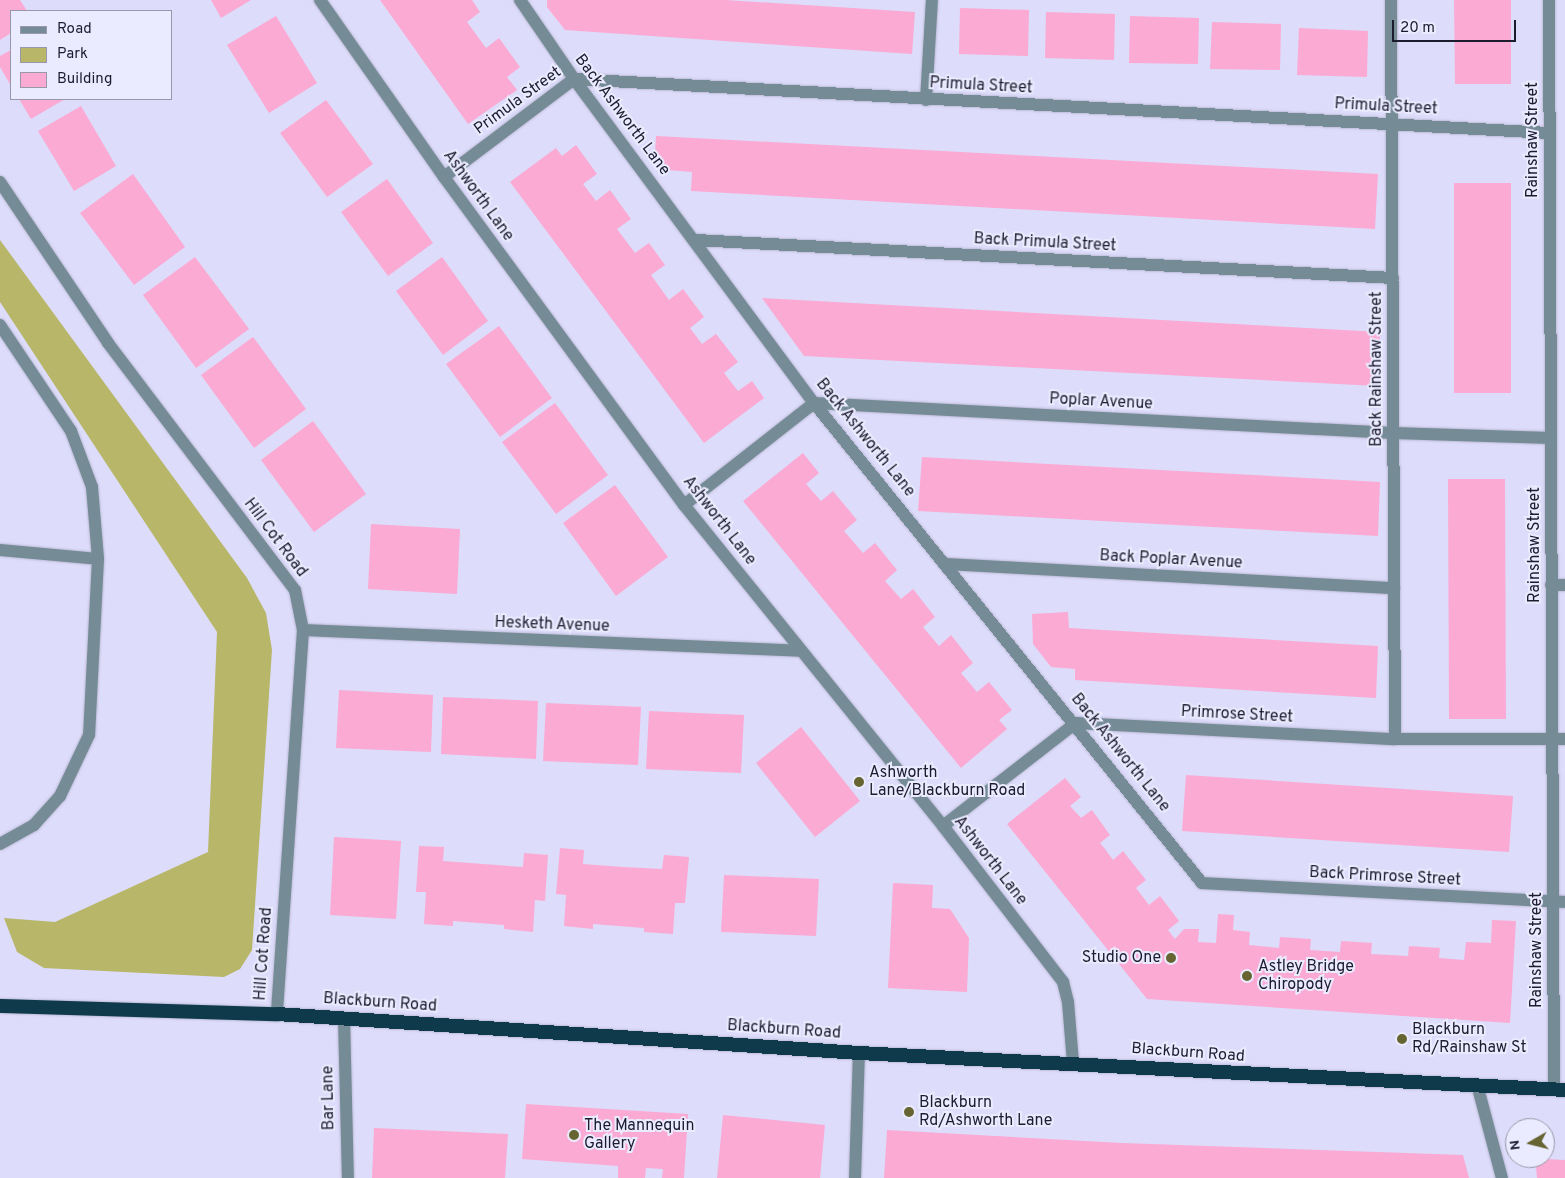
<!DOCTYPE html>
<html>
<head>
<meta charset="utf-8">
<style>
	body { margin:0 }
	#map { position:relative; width:1565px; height:1178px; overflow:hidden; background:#dddcfa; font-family:Overpass,sans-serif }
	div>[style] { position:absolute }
	.green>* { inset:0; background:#b8b669 }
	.building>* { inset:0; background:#fbaad4 }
	.roads { filter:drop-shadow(0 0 1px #bab9d5) drop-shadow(0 0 1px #bab9d5) }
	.service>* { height:12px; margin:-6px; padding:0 6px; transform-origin:6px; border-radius:6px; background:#758c96 }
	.minor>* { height:12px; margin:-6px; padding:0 6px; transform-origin:6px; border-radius:6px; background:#758c96 }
	.trunk>* { height:14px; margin:-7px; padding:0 7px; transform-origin:7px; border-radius:7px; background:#0e3a4c }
	.dots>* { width:14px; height:14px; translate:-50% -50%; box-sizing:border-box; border:2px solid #ebebff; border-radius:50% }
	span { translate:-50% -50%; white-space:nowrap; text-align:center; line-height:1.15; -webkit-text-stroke:4px #ebebff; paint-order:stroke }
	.street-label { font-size:16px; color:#1d1c2e }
	.poi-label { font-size:16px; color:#1d1c2e }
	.left { translate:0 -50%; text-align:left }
	.right { translate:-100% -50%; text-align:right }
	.legend { position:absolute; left:10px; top:10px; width:162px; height:90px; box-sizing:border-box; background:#ebebff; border:1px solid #9998ab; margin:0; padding:6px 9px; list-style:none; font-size:15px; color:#1d1c2e }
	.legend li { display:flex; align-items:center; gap:10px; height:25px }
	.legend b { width:25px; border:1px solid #9998ab }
	.north { position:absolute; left:1505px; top:1118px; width:50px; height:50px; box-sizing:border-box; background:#ebebff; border:1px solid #9998ab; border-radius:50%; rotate:262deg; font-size:14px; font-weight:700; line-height:20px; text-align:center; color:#1d1c2e }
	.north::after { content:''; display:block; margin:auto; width:18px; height:22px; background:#666431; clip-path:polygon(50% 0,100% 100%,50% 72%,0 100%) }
	.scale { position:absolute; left:1392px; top:20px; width:124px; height:22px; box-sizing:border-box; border:2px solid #1d1c2e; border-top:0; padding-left:6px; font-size:15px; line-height:18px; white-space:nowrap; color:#1d1c2e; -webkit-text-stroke:4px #ebebff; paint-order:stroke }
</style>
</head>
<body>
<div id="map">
	<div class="green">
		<div style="clip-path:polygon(0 240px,247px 578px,266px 613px,272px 650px,252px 950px,240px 969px,224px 977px,44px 968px,17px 952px,4px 918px,55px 922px,208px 852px,217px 632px,0 302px)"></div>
	</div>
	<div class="building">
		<div style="clip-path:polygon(0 0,20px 0,27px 11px,11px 11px,11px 33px,0 40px)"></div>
		<div style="clip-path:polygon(211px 0,251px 0,221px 18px)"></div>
		<div style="clip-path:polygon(380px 0,472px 0,480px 12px,467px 22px,486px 48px,499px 38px,520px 67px,507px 77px,517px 90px,468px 124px)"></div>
		<div style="clip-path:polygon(547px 0,725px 0,915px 12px,912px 54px,565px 30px,547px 7px)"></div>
		<div style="clip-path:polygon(1454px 0,1511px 0,1511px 84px,1455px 84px)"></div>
		<div style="clip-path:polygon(960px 8px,1029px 10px,1028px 56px,959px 54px)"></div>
		<div style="clip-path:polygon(1046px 12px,1115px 14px,1114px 60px,1045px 58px)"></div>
		<div style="clip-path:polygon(276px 16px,317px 83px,269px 113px,227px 45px)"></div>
		<div style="clip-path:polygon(1130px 16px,1199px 18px,1198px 64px,1129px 63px)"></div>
		<div style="clip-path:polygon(1212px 22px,1281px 24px,1280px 70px,1210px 69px)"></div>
		<div style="clip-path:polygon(1299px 28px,1368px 31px,1367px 77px,1297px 75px)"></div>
		<div style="clip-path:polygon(11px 50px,11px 86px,0 67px,0 56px)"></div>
		<div style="clip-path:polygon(19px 99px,65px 99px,31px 119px)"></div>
		<div style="clip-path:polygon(326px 100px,373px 164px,327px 197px,280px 133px)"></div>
		<div style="clip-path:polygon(81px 106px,116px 166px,74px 191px,38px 131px)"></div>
		<div style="clip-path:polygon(656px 136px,1378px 174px,1375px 229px,691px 191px,692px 172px,667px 170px,655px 154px)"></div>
		<div style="clip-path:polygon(576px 145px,597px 174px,583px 184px,596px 201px,610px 190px,631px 219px,617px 229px,635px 253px,649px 243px,665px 265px,651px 275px,669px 300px,683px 289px,704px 317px,690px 328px,702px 344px,716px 334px,738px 362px,724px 373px,738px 391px,752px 381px,764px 398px,704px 443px,510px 182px,556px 148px,562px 156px)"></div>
		<div style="clip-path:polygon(133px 174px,185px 247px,134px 285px,80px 213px)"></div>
		<div style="clip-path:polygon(387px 179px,433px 243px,388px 276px,341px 212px)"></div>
		<div style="clip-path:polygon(1454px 183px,1511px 183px,1511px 393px,1454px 393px)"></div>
		<div style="clip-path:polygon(195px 257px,249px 329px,196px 368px,143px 295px)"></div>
		<div style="clip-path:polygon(442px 257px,488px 321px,443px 355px,396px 291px)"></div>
		<div style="clip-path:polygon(762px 298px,1380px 332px,1377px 386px,804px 356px)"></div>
		<div style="clip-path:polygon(499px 326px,552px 398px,500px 437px,446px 364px)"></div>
		<div style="clip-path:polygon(253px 337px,306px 409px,254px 448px,201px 375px)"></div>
		<div style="clip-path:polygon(555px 403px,608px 475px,556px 514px,502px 442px)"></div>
		<div style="clip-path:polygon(313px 421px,366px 494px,314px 532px,261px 460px)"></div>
		<div style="clip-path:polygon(803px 453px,819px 473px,806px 484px,821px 501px,833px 491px,857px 520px,844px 531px,863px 553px,875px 543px,897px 570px,885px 581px,901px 599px,913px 589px,935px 617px,923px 627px,939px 646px,951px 635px,973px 663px,961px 673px,977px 692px,989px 682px,1012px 710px,999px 720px,1007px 729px,961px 768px,743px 501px)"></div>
		<div style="clip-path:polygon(922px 457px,1380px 482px,1378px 536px,918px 511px)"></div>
		<div style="clip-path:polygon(1448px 479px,1505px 479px,1506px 719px,1449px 719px)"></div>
		<div style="clip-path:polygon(615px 485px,668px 557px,616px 596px,563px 523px)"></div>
		<div style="clip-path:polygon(371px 524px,460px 529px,457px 594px,368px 589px)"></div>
		<div style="clip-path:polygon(1068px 612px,1069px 628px,1378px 646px,1376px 698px,1075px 680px,1075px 669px,1051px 667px,1033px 644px,1032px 614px)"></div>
		<div style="clip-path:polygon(339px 690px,433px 695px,431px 752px,336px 748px)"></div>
		<div style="clip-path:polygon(443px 697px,538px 701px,536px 759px,441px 754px)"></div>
		<div style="clip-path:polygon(546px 703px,641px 707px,638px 765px,543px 761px)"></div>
		<div style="clip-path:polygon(649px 711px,744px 715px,741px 773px,646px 769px)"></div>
		<div style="clip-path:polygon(801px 727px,860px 801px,815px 837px,756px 763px)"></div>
		<div style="clip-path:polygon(1186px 775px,1513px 796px,1509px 852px,1182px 831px)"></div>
		<div style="clip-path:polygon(1065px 778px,1081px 797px,1070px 806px,1081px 818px,1092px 810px,1110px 835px,1100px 843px,1105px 849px,1113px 860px,1123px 851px,1146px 880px,1136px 888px,1149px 905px,1160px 896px,1179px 921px,1168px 930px,1175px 939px,1184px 929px,1199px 929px,1198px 942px,1216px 943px,1218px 914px,1234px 915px,1233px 930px,1250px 932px,1249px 945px,1279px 948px,1280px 937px,1311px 939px,1310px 950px,1340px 952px,1341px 941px,1357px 942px,1372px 943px,1371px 954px,1408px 956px,1409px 946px,1440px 948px,1439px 958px,1464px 960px,1466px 942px,1491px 943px,1492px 920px,1516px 921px,1510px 1023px,1147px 999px,1007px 824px)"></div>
		<div style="clip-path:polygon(334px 837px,401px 841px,396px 919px,330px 915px)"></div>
		<div style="clip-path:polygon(419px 846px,444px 847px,443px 861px,523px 867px,524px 853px,548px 855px,545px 901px,535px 900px,533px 932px,504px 929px,504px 925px,453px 921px,453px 926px,424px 924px,426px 892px,416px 892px)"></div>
		<div style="clip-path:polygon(560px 848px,584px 850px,583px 864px,623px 867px,662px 869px,664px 855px,689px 857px,685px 903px,675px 903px,673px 934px,644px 932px,644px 928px,593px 924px,593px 929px,564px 926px,566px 895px,556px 894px)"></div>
		<div style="clip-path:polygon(724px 875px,819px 879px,816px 936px,721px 932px)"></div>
		<div style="clip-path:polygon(893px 883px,933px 885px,932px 908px,950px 909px,969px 938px,967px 992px,888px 988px)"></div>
		<div style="clip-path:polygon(526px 1104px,688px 1114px,684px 1178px,662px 1178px,663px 1169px,646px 1168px,645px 1178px,618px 1178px,618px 1166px,522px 1159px)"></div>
		<div style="clip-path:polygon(723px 1115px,825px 1125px,820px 1178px,717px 1178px)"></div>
		<div style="clip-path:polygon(374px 1128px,508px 1134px,505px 1178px,372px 1178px)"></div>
		<div style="clip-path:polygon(887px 1130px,1122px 1143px,1463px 1155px,1469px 1178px,884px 1178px)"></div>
		<div style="clip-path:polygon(1545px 1159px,1565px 1160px,1565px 1178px,1537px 1178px,1536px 1167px)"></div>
	</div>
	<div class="roads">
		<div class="service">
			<div style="left:520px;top:0;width:96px;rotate:55.6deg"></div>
			<div style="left:574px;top:79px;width:403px;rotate:53.5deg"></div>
			<div style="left:814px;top:403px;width:617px;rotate:51.05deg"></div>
			<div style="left:1202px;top:883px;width:363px;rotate:3deg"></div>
			<div style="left:1391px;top:0;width:739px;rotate:89.69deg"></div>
			<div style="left:696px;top:240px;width:698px;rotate:3.12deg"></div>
			<div style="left:0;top:325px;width:128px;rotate:56.2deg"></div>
			<div style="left:71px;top:431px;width:60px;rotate:69.4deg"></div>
			<div style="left:92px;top:487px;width:72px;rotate:85.2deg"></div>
			<div style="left:0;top:550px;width:98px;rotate:5.2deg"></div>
			<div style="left:98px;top:559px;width:176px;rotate:92.9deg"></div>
			<div style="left:89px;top:735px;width:68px;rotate:115.4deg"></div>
			<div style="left:60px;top:796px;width:39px;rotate:132deg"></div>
			<div style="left:34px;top:825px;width:39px;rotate:151deg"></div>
			<div style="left:946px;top:564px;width:449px;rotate:3.1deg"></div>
			<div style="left:1551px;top:585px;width:14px"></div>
		</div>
		<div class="minor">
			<div style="left:320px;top:0;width:216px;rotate:55deg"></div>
			<div style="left:444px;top:177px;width:406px;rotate:53.8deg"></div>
			<div style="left:684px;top:505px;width:412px;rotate:51.1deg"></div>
			<div style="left:943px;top:826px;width:197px;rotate:52.4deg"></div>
			<div style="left:1063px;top:982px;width:21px;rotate:76deg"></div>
			<div style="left:1068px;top:1002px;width:61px;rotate:85.3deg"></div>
			<div style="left:1549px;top:0;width:1090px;rotate:89.74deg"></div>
			<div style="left:926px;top:100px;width:100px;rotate:-86.6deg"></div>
			<div style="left:444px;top:177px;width:163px;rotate:-37deg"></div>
			<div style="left:574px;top:79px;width:977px;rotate:3.17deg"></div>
			<div style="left:0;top:182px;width:194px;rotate:56.1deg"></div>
			<div style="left:108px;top:343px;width:310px;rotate:52.9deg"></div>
			<div style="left:295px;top:590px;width:41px;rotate:78.7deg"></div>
			<div style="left:303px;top:630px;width:385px;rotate:93.9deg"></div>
			<div style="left:684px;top:505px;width:165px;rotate:-38.1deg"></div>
			<div style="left:814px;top:403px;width:580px;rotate:2.97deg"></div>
			<div style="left:1393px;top:433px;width:158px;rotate:1.8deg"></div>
			<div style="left:303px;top:630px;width:498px;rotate:2.4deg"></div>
			<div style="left:943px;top:826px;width:168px;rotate:-37.8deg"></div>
			<div style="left:1076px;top:723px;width:319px;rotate:2.9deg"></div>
			<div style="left:1395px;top:739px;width:170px"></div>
			<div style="left:344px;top:1018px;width:160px;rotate:88.6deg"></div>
			<div style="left:1478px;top:1088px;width:93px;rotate:75.1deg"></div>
			<div style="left:855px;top:1178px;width:125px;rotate:-88.2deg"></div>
		</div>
		<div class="trunk">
			<div style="left:0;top:1006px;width:277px;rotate:1.7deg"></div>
			<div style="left:277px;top:1014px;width:583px;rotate:3.83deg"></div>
			<div style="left:859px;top:1053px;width:707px;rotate:3deg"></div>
		</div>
	</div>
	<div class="dots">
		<div style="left:859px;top:782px;background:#666431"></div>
		<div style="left:1171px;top:958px;background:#666431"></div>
		<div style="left:1247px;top:976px;background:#666431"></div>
		<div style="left:1402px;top:1039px;background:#666431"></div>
		<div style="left:909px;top:1112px;background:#666431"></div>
		<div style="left:574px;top:1135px;background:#666431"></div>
	</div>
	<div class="street-label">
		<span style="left:981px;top:86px;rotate:3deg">Primula Street</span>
		<span style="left:518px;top:101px;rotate:-36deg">Primula Street</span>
		<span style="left:1386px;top:107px;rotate:3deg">Primula Street</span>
		<span style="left:622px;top:115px;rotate:53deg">Back Ashworth Lane</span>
		<span style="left:1533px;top:140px;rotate:-90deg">Rainshaw Street</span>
		<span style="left:478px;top:196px;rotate:54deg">Ashworth Lane</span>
		<span style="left:1045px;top:243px;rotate:3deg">Back Primula Street</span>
		<span style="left:1377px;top:369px;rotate:-90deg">Back Rainshaw Street</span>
		<span style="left:1101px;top:402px;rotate:3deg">Poplar Avenue</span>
		<span style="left:865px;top:438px;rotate:51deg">Back Ashworth Lane</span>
		<span style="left:719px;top:521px;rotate:52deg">Ashworth Lane</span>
		<span style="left:275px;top:538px;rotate:53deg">Hill Cot Road</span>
		<span style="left:1535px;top:545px;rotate:-90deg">Rainshaw Street</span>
		<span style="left:1171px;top:560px;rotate:3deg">Back Poplar Avenue</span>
		<span style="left:552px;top:625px;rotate:2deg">Hesketh Avenue</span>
		<span style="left:1237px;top:715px;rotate:3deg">Primrose Street</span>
		<span style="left:1120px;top:753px;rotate:51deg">Back Ashworth Lane</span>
		<span style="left:990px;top:861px;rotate:52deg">Ashworth Lane</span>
		<span style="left:1385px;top:877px;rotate:3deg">Back Primrose Street</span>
		<span style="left:1537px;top:950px;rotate:-90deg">Rainshaw Street</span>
		<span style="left:264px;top:954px;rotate:-86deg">Hill Cot Road</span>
		<span style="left:380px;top:1003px;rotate:4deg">Blackburn Road</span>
		<span style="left:784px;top:1030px;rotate:4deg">Blackburn Road</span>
		<span style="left:1188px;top:1053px;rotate:4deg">Blackburn Road</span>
		<span style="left:329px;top:1098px;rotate:-91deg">Bar Lane</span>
	</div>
	<div class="poi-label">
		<span class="left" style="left:869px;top:782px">Ashworth<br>Lane/Blackburn Road</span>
		<span class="right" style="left:1161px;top:958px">Studio One</span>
		<span class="left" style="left:1258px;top:976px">Astley Bridge<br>Chiropody</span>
		<span class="left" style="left:1412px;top:1039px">Blackburn<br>Rd/Rainshaw St</span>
		<span class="left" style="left:919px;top:1112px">Blackburn<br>Rd/Ashworth Lane</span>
		<span class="left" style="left:584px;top:1135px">The Mannequin<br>Gallery</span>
	</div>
	<ul class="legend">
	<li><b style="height:6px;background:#758c96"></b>Road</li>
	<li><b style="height:14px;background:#b8b669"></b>Park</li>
	<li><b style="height:14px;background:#fbaad4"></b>Building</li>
	</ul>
	<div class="north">N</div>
	<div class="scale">20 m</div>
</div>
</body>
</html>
